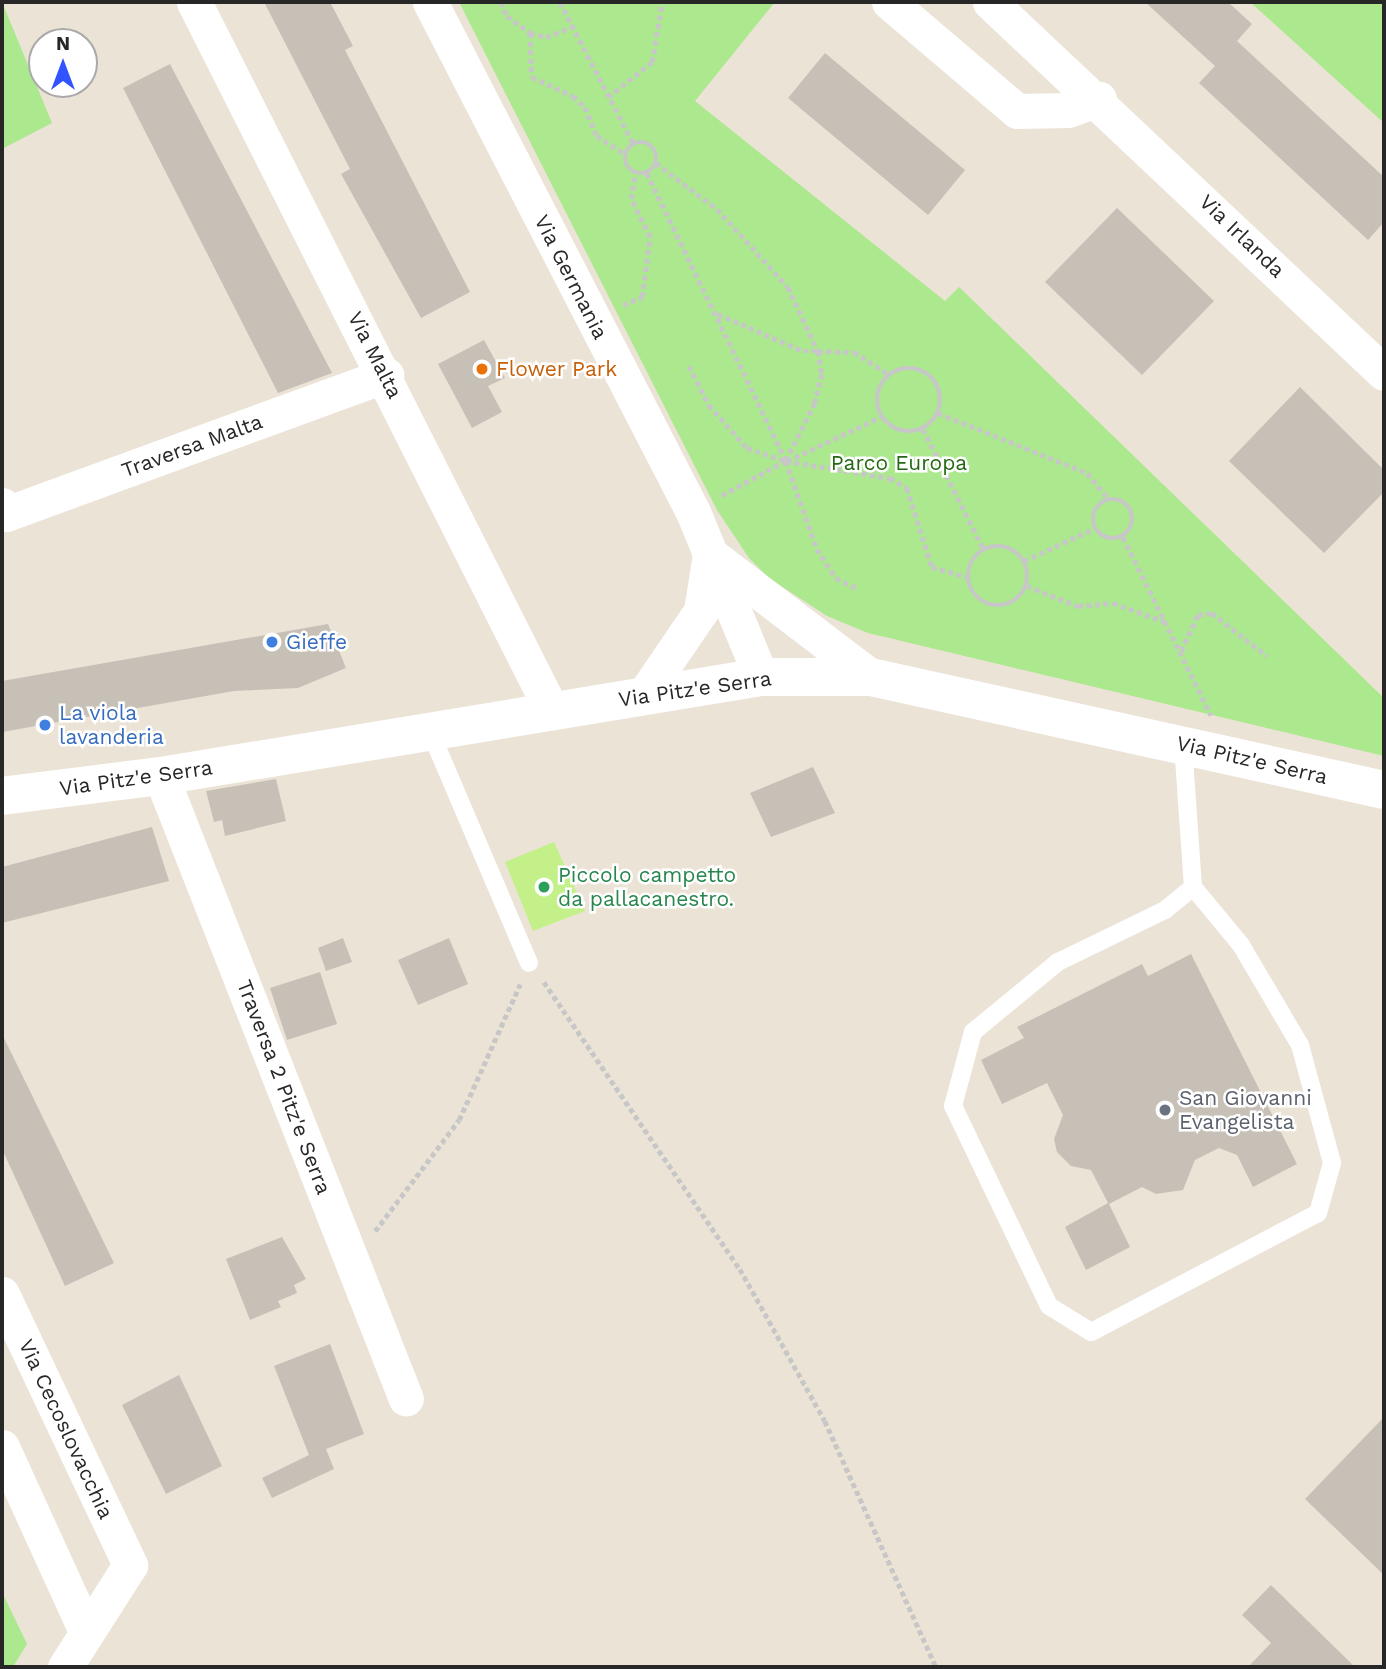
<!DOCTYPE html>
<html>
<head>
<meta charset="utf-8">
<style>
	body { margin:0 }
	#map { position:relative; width:1386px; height:1669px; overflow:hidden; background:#ece3d7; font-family:"Work Sans",sans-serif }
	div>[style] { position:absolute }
	.green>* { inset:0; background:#abe88e }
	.pitch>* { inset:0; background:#c3f089 }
	.building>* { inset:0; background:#c6c0b7 }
	.path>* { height:4.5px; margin-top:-2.25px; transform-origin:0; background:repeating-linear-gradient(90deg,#c7c7c7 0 5px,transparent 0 8.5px) }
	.path>.ring { margin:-2.25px; padding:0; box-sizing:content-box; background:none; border:4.5px solid #c7c7c7; border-radius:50% }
	.lane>* { height:18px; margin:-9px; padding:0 9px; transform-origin:9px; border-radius:9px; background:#fff }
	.street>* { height:35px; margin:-17.5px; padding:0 17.5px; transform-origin:17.5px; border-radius:17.5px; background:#fff }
	.secondary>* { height:38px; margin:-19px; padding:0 19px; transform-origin:19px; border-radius:19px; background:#fff }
	.dots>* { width:19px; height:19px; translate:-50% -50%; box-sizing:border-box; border:4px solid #fff; border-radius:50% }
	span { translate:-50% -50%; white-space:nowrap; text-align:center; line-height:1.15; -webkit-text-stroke:5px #fff; paint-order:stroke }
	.street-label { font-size:21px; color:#272727 }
	.food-label { font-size:21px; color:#c56008 }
	.left { translate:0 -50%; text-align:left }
	.park-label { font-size:21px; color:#246813 }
	.shop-label { font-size:21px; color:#366cbe }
	.leisure-label { font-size:21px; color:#27864d }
	.worship-label { font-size:21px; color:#5b616d }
	.frame { position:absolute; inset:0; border:4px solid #272727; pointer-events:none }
	.north { position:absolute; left:28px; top:28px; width:70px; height:70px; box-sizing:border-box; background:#fff; border:2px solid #a9a9a9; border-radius:50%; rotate:0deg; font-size:19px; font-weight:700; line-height:28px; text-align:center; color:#272727 }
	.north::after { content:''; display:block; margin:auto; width:24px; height:32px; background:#3154ff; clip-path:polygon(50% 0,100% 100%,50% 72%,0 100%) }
</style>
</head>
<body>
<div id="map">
	<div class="green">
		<div style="clip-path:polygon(2px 2px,52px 123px,2px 149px)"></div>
		<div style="clip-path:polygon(459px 2px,775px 2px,695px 101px,945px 301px,959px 287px,1384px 698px,1384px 756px,868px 633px,827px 616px,769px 578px,749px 558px,717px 510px)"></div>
		<div style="clip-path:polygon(1250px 2px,1384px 2px,1384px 123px)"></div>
		<div style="clip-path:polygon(2px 1592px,27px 1644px,13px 1667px,2px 1667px)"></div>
	</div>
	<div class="pitch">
		<div style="clip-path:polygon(554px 842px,585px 911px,533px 931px,505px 862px)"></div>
	</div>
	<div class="building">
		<div style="clip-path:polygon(264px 2px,330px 2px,353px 46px,345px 50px,470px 292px,421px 318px,341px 174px,350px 169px)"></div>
		<div style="clip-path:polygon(1145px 2px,1228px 2px,1252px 24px,1237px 41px,1384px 177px,1384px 222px,1368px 240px,1199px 83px,1215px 66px)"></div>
		<div style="clip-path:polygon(825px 53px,965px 170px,928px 215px,788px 98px)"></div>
		<div style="clip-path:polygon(170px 64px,332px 373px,278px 393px,123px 88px)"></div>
		<div style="clip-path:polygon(1117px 208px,1214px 301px,1142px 375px,1045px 282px)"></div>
		<div style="clip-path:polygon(484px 340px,505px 378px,488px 386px,502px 412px,472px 428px,438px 364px)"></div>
		<div style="clip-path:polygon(1300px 387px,1384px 470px,1384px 492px,1324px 553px,1229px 461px)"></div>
		<div style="clip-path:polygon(328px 624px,346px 668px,298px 688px,234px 691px,2px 732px,2px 681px)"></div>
		<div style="clip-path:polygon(813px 767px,835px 813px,771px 837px,750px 793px)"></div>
		<div style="clip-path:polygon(276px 779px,286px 821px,225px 836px,222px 820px,214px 822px,206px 791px)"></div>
		<div style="clip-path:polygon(152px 827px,169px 881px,2px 923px,2px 867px)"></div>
		<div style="clip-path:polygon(343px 938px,352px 962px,326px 971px,318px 948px)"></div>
		<div style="clip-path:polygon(449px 938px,468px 984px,418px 1005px,398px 960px)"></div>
		<div style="clip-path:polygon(1191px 954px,1297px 1164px,1253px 1187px,1237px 1155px,1219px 1148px,1195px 1160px,1183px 1190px,1156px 1194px,1142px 1187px,1109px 1204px,1130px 1247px,1086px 1270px,1065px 1227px,1108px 1203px,1091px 1170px,1071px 1166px,1057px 1152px,1054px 1139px,1063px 1115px,1047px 1083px,1002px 1104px,981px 1060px,1024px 1038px,1017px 1027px,1142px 964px,1148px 976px)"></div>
		<div style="clip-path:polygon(320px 972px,337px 1024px,287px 1040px,270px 988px)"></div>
		<div style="clip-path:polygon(2px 1034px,114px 1263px,65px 1286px,2px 1149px)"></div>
		<div style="clip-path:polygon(282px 1237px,306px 1279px,294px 1285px,297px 1293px,278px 1301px,281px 1307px,250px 1320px,226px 1259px)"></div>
		<div style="clip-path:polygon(330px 1344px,364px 1434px,326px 1449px,334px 1469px,272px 1498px,262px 1478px,309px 1455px,274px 1366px)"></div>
		<div style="clip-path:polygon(179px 1375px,222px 1466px,166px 1494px,122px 1405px)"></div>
		<div style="clip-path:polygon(1384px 1417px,1384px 1575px,1305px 1499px)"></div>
		<div style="clip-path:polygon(1271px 1585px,1355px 1667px,1248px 1667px,1271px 1643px,1242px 1615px)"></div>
	</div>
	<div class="path">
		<div style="left:501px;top:2px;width:15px;rotate:67deg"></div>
		<div style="left:507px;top:16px;width:29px;rotate:36deg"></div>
		<div style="left:530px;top:33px;width:16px;rotate:14deg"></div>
		<div style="left:546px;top:37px;width:28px;rotate:-21deg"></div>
		<div style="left:560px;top:2px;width:159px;rotate:62.6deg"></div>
		<div style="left:530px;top:33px;width:44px;rotate:87.4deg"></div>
		<div style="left:532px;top:77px;width:45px;rotate:24.9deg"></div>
		<div style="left:573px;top:96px;width:16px;rotate:43deg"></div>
		<div style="left:585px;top:107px;width:31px;rotate:68deg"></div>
		<div style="left:597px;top:136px;width:33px;rotate:33deg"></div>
		<div style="left:608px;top:97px;width:56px;rotate:-38.5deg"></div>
		<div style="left:652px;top:62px;width:61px;rotate:-80.5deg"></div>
		<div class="ring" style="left:625px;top:142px;width:27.5px;height:27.5px"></div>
		<div style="left:656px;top:163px;width:76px;rotate:37deg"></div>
		<div style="left:717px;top:209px;width:105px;rotate:47.7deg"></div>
		<div style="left:788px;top:287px;width:71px;rotate:64.9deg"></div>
		<div style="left:818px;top:351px;width:36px;rotate:2deg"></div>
		<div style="left:854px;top:352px;width:43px;rotate:32.6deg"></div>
		<div style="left:647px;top:173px;width:320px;rotate:64.2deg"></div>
		<div style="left:786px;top:461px;width:75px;rotate:151.4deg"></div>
		<div style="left:623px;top:305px;width:21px;rotate:-23deg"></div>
		<div style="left:642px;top:297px;width:61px;rotate:-82.4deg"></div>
		<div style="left:650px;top:237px;width:42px;rotate:-116.6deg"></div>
		<div style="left:631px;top:199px;width:26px;rotate:-81deg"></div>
		<div style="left:718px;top:314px;width:93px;rotate:23.5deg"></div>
		<div style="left:803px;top:351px;width:15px"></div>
		<div style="left:818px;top:351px;width:23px;rotate:80deg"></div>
		<div style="left:822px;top:374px;width:30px;rotate:104deg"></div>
		<div style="left:815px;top:403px;width:65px;rotate:116.6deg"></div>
		<div style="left:786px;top:461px;width:93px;rotate:70.6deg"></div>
		<div style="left:817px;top:549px;width:35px;rotate:57deg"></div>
		<div style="left:836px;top:578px;width:25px;rotate:26deg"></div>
		<div style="left:689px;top:366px;width:44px;rotate:62.9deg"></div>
		<div style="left:709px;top:405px;width:57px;rotate:48.5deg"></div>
		<div style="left:747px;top:448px;width:41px;rotate:18.4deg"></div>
		<div style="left:786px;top:461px;width:105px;rotate:9.3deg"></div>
		<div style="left:890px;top:478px;width:20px;rotate:30deg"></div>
		<div style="left:907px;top:488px;width:83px;rotate:72.4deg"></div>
		<div style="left:932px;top:567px;width:37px;rotate:16deg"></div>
		<div class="ring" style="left:877px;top:368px;width:59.5px;height:59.5px"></div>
		<div style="left:938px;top:413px;width:161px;rotate:21.9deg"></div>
		<div style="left:1087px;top:473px;width:34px;rotate:50deg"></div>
		<div style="left:923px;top:429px;width:136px;rotate:63.2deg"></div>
		<div style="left:787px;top:461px;width:104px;rotate:-25.1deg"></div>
		<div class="ring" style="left:1093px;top:499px;width:35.5px;height:35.5px"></div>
		<div style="left:1123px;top:537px;width:199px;rotate:63.7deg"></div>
		<div class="ring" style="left:968px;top:546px;width:55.5px;height:55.5px"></div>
		<div style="left:1024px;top:561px;width:78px;rotate:-24.9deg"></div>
		<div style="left:1027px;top:586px;width:55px;rotate:21.4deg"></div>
		<div style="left:1078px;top:606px;width:35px;rotate:-5deg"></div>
		<div style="left:1113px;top:603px;width:56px;rotate:19.7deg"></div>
		<div style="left:1181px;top:651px;width:40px;rotate:-65deg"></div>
		<div style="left:1198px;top:615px;width:14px;rotate:-8deg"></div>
		<div style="left:1212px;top:613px;width:70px;rotate:38deg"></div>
		<div style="left:544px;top:982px;width:348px;rotate:55.7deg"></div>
		<div style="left:740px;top:1269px;width:174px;rotate:60.8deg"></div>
		<div style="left:825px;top:1421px;width:270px;rotate:65.7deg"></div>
		<div style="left:375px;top:1231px;width:139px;rotate:-52.9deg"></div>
		<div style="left:459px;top:1120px;width:149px;rotate:-65.8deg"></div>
	</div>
	<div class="lane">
		<div style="left:430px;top:731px;width:252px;rotate:66.9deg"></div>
		<div style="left:1183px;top:744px;width:143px;rotate:86deg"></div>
		<div style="left:1193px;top:887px;width:75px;rotate:50.4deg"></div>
		<div style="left:1241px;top:945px;width:116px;rotate:59.5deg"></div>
		<div style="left:1300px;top:1045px;width:122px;rotate:74.8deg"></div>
		<div style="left:1332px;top:1163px;width:52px;rotate:105.6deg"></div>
		<div style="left:1318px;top:1213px;width:256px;rotate:152.3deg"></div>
		<div style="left:1091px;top:1332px;width:49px;rotate:-148.2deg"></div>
		<div style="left:1049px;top:1306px;width:222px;rotate:-115.6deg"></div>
		<div style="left:953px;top:1106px;width:77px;rotate:-74.9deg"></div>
		<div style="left:973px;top:1032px;width:110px;rotate:-39.5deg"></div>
		<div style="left:1058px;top:962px;width:119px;rotate:-25.9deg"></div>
		<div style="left:1165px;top:910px;width:36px;rotate:-39deg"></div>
	</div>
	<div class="street">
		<div style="left:194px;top:2px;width:794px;rotate:63.21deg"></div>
		<div style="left:430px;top:2px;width:574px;rotate:62.72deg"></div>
		<div style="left:693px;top:512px;width:178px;rotate:67.6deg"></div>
		<div style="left:889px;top:2px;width:168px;rotate:40.4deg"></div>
		<div style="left:1017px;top:111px;width:51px;rotate:-1.1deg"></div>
		<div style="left:1068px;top:110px;width:33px;rotate:-20deg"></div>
		<div style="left:990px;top:2px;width:541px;rotate:43.28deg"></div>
		<div style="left:2px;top:505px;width:10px;rotate:66deg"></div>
		<div style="left:6px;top:514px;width:405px;rotate:-20.1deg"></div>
		<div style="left:715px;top:558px;width:196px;rotate:37.3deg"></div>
		<div style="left:643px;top:696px;width:103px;rotate:-55.7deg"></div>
		<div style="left:701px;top:611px;width:58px;rotate:-81deg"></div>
		<div style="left:161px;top:776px;width:669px;rotate:68.53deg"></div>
		<div style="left:2px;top:1294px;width:300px;rotate:64.7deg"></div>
		<div style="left:130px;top:1565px;width:121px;rotate:122.5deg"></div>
		<div style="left:2px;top:1447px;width:202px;rotate:65.5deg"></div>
	</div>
	<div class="secondary">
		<div style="left:2px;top:796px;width:160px;rotate:-7.2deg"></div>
		<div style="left:161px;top:776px;width:608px;rotate:-9.37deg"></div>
		<div style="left:761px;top:677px;width:110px"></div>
		<div style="left:871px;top:677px;width:525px;rotate:12.42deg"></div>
	</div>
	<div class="dots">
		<div style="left:482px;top:369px;background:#e8710a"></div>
		<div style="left:272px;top:642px;background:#3f7fe0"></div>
		<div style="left:45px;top:725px;background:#3f7fe0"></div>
		<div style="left:544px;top:887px;background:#2e9e5b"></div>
		<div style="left:1165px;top:1110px;background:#6b7280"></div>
	</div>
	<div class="street-label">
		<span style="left:1242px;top:236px;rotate:44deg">Via Irlanda</span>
		<span style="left:571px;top:277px;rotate:63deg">Via Germania</span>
		<span style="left:375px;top:355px;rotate:63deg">Via Malta</span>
		<span style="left:192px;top:446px;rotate:-20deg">Traversa Malta</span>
		<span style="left:695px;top:689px;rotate:-8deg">Via Pitz'e Serra</span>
		<span style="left:1252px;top:760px;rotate:13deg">Via Pitz'e Serra</span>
		<span style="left:136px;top:778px;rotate:-8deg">Via Pitz'e Serra</span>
		<span style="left:284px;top:1087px;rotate:69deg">Traversa 2 Pitz'e Serra</span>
		<span style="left:66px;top:1429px;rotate:65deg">Via Cecoslovacchia</span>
	</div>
	<div class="food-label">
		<span class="left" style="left:496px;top:369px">Flower Park</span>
	</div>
	<div class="park-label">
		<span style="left:899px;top:463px">Parco Europa</span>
	</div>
	<div class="shop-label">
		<span class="left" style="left:286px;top:642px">Gieffe</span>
		<span class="left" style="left:59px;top:725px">La viola<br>lavanderia</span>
	</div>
	<div class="leisure-label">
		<span class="left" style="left:558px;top:887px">Piccolo campetto<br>da pallacanestro.</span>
	</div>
	<div class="worship-label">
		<span class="left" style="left:1179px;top:1110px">San Giovanni<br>Evangelista</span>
	</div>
	<div class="frame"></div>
	<div class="north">N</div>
</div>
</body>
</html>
